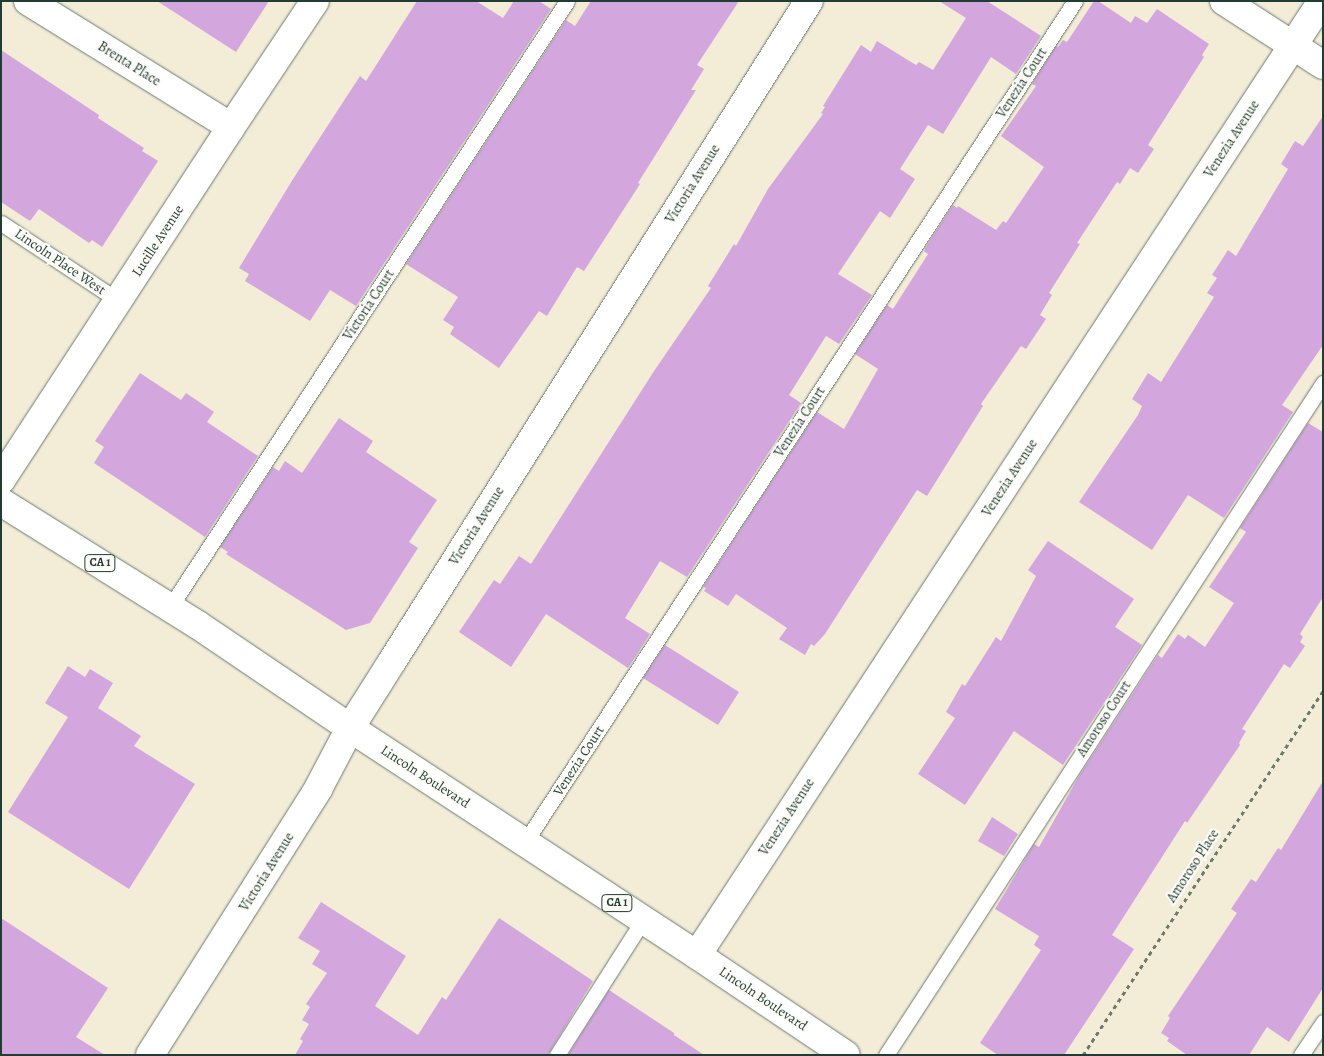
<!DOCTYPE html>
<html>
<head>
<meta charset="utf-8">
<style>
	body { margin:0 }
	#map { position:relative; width:1324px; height:1056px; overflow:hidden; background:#f3edd8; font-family:Alegreya,serif }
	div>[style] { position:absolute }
	.building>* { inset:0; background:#d3a6de }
	.path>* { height:3px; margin-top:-1.5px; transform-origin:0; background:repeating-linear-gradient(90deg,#697b6d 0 4px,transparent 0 8px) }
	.roads { filter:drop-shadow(0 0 1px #697b6d) drop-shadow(0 0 1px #697b6d) }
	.lane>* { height:15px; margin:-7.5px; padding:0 7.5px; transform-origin:7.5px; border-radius:7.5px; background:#fff }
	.street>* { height:28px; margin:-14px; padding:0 14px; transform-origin:14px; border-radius:14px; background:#fff }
	.highway>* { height:28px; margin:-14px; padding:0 14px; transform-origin:14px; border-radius:14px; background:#fff }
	span { translate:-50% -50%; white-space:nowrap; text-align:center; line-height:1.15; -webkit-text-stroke:4.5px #fdfcf7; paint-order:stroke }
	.shield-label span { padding:1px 4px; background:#fdfcf7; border:1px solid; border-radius:4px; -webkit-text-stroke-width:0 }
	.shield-label { font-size:12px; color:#1f3d34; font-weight:700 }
	.street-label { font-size:14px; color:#1f3d34 }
	.frame { position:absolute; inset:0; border:2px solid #1f3d34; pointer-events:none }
</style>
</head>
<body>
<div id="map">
	<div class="building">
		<div style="clip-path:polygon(157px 1px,269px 1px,236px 52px)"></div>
		<div style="clip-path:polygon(417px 1px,476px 1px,503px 18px,514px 1px,539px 1px,551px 9px,356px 306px,330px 290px,310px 321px,245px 281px,249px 274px,239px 268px,293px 179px,360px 76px,366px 81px)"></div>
		<div style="clip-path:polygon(591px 1px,739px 1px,697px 65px,704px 69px,691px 90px,696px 90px,638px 183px,640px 184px,584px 271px,577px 267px,547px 316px,539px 311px,499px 368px,450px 334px,454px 327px,443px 320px,458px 297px,406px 264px,566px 20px,575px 26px)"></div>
		<div style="clip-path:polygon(939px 1px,987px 1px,1041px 36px,1016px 74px,991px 57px,943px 134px,928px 125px,900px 169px,915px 179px,890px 218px,880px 211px,838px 274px,872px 295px,839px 344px,826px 336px,789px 395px,801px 403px,687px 577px,660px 561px,625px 618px,650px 634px,628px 668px,546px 614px,511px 667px,459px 632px,494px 580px,500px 584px,519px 556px,531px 564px,654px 371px,711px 288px,708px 286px,734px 244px,736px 246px,768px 189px,823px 114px,821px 113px,825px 107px,823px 106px,861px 45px,871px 52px,877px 41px,916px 65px,919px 62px,933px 70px,966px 18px)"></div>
		<div style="clip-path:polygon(1094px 1px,1098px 1px,1131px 23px,1135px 16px,1147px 23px,1157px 9px,1209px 44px,1202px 55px,1204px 57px,1148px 145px,1154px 149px,1138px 173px,1130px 168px,1120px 184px,1117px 182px,1077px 243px,1080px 244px,1049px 293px,1052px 295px,1040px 315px,1046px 319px,1026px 349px,1021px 346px,981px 404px,983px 406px,927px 496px,917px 490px,825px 634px,814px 646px,811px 644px,805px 655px,779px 639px,787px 628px,736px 594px,728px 606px,704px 591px,706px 588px,703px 587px,817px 412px,844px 429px,878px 369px,855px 354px,887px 305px,893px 309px,928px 254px,924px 251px,927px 245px,953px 205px,957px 208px,958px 206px,996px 230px,1003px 221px,1006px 223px,1044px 167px,1001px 136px,1036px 86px,1032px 84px,1056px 46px,1058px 47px,1063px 40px,1067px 42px)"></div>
		<div style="clip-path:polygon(1px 50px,99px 115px,98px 118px,144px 148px,142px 151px,158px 161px,102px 247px,92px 240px,89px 243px,39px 209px,30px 221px,1px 202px)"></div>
		<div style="clip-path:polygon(1323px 116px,1323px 345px,1282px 405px,1293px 412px,1224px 518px,1188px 495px,1152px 550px,1079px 502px,1138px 415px,1142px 406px,1132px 399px,1148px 373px,1161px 382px,1214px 297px,1207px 293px,1217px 278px,1212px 275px,1228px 250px,1236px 256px,1288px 169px,1281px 164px,1295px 141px,1303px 146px)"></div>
		<div style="clip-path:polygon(140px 373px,181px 400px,186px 393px,214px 412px,207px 422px,258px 456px,205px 537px,94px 463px,104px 447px,95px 441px)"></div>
		<div style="clip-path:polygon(339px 418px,373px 441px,366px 452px,437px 500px,409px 542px,418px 548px,370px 623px,346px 630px,226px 554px,228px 552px,220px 547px,273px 467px,279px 471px,285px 461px,302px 473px)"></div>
		<div style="clip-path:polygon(1308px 423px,1323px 432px,1323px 597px,1300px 634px,1303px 637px,1300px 642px,1305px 646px,1290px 668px,1284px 664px,1242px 729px,1246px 731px,1239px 743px,1240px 745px,1187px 823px,1185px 821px,1112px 935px,1134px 949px,1064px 1055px,998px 1055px,980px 1043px,1041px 950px,1034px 945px,1039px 936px,995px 909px,1034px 844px,1039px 847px,1079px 776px,1158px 655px,1162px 658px,1178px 634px,1185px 639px,1188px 635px,1205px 647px,1234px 603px,1209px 587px,1246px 532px,1240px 528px)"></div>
		<div style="clip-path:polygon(1048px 541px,1134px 599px,1115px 627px,1142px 645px,1063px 765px,1014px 731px,965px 805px,918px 774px,955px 718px,946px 712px,962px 684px,965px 686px,996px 637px,1001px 641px,1036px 576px,1028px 570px)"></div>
		<div style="clip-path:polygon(665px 645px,739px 692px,718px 725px,643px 678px)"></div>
		<div style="clip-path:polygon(68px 666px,85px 677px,90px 669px,113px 683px,98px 708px,141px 736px,134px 746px,195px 784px,129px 889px,8px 812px,68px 717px,45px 703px)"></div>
		<div style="clip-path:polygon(1323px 781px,1323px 988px,1289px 1042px,1267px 1027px,1249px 1055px,1187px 1055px,1167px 1041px,1169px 1038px,1161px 1033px,1170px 1018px,1168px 1016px,1237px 913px,1231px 909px,1251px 879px,1256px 882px,1278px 848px,1281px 850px)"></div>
		<div style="clip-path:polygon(992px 817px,1018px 834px,1004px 856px,978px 841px)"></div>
		<div style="clip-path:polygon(321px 902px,406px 956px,375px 1006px,418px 1035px,442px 997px,446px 1000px,499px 918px,593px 981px,548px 1055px,295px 1055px,303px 1041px,300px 1039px,309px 1024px,302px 1020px,310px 1007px,306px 1004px,327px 973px,312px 964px,320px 951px,298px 938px)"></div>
		<div style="clip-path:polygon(1px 918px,108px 988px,76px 1037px,105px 1055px,1px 1055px)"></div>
		<div style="clip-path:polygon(609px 990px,674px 1033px,674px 1035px,704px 1055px,568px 1055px)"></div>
	</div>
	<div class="path">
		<div style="left:1083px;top:1055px;width:436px;rotate:-56.6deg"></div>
	</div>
	<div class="roads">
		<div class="lane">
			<div style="left:1px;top:223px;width:141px;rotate:33.5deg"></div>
			<div style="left:170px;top:607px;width:724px;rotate:-56.77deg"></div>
			<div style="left:525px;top:842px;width:1005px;rotate:-56.82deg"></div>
			<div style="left:557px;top:1055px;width:160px;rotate:-57.5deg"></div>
			<div style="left:886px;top:1055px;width:802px;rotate:-56.96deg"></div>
			<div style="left:1301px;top:1055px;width:40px;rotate:-56deg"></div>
		</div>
		<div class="street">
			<div style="left:28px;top:1px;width:239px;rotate:31.8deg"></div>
			<div style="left:1224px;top:1px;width:118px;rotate:32.9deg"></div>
			<div style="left:1px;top:480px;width:421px;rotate:-56.9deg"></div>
			<div style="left:231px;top:127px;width:151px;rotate:-56.3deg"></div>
			<div style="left:697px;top:955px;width:1141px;rotate:-56.77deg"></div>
			<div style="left:150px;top:1055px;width:315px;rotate:-57.7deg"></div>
			<div style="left:318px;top:789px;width:69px;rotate:-62.3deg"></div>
			<div style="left:350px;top:728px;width:80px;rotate:-57.7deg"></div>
			<div style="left:393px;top:660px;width:779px;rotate:-57.74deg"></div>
		</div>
		<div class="highway">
			<div style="left:1px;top:502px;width:232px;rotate:32deg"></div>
			<div style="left:198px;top:625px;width:184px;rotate:34.1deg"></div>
			<div style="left:350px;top:728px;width:415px;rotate:33.2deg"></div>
			<div style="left:697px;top:955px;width:179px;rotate:33.9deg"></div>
		</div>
	</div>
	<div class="shield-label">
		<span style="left:100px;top:563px">CA 1</span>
		<span style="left:617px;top:903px">CA 1</span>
	</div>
	<div class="street-label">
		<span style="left:129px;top:64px;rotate:32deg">Brenta Place</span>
		<span style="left:1022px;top:83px;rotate:-57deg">Venezia Court</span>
		<span style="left:1232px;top:139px;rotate:-57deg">Venezia Avenue</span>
		<span style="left:693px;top:184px;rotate:-58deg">Victoria Avenue</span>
		<span style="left:158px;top:241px;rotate:-57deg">Lucille Avenue</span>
		<span style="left:60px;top:262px;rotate:34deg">Lincoln Place West</span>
		<span style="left:369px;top:305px;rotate:-57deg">Victoria Court</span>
		<span style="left:800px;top:422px;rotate:-57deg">Venezia Court</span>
		<span style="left:1010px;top:478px;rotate:-57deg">Venezia Avenue</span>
		<span style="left:477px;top:526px;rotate:-58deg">Victoria Avenue</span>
		<span style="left:1104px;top:719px;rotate:-57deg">Amoroso Court</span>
		<span style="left:579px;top:761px;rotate:-57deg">Venezia Court</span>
		<span style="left:425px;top:777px;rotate:33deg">Lincoln Boulevard</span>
		<span style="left:787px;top:817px;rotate:-57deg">Venezia Avenue</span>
		<span style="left:1193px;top:866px;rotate:-57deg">Amoroso Place</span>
		<span style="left:267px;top:872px;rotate:-58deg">Victoria Avenue</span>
		<span style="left:763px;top:999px;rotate:34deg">Lincoln Boulevard</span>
	</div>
	<div class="frame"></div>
</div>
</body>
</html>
